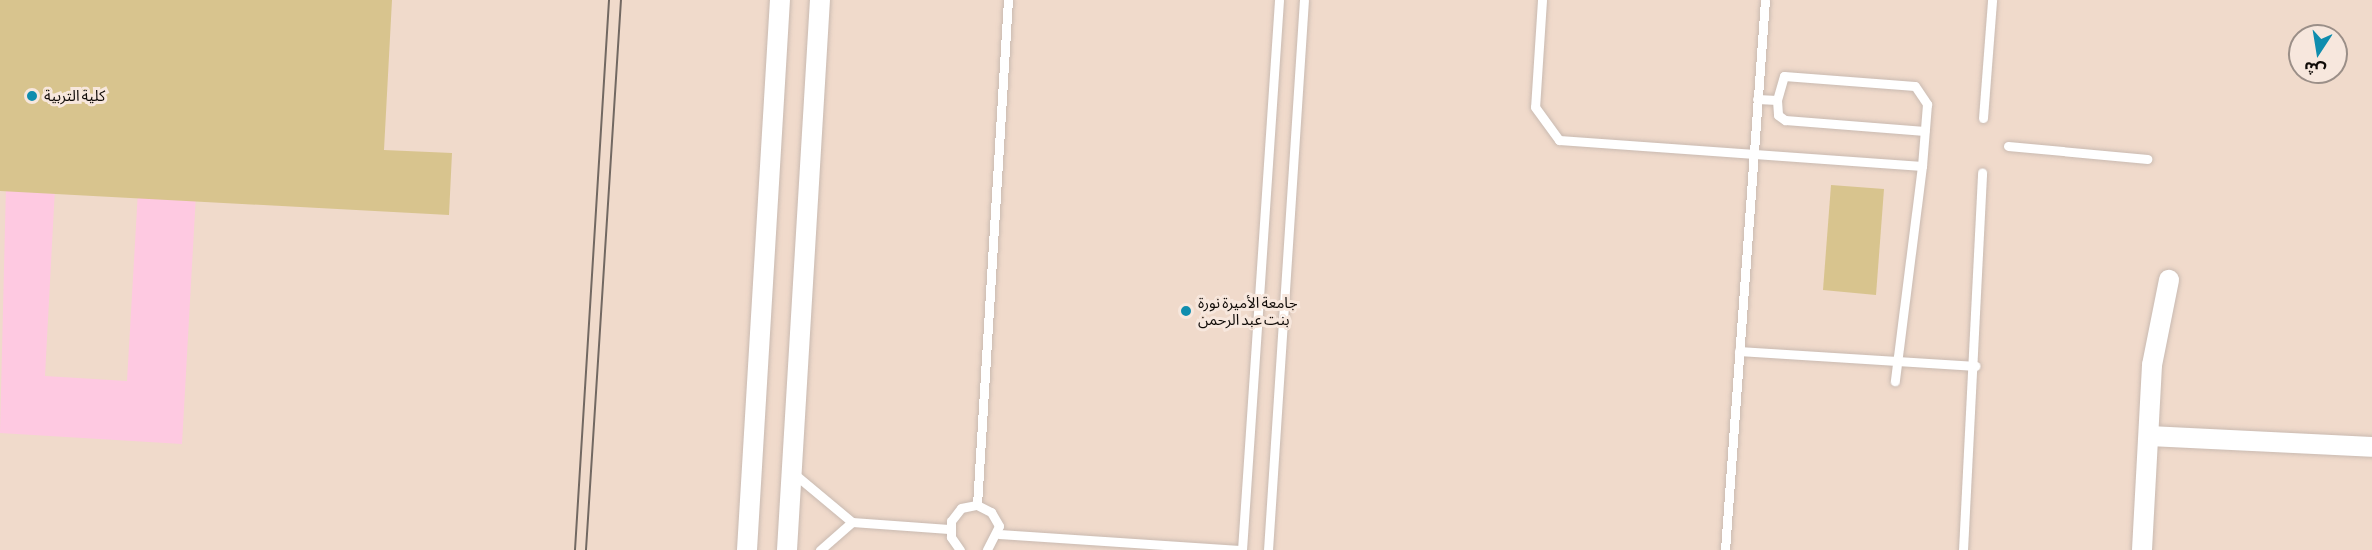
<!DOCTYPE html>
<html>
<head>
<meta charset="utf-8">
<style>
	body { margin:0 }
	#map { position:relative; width:2372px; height:550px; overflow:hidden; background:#f7e7dd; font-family:"Asap Condensed","Noto Sans Arabic",sans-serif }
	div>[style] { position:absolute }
	.built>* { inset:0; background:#f0dacb }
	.green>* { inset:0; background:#fec9e1 }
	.building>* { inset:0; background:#d8c48e }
	.roads { filter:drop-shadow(0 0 2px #c9bab1) drop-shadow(0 0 2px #c9bab1) }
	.service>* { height:9px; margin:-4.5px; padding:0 4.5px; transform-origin:4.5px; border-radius:4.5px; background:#fff }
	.minor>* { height:20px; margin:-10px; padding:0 10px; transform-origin:10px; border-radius:10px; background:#fff }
	.tram>* { height:1.5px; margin:-0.75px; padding:0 0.75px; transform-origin:0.75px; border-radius:0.75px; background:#726862 }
	.dots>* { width:16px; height:16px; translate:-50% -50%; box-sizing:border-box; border:3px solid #f7e7dd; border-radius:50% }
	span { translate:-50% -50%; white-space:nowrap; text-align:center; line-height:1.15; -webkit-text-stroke:6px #f7e7dd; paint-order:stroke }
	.poi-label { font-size:15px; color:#100b08 }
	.left { translate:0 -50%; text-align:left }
	.north { position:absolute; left:2288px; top:24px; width:60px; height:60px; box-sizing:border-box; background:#f7e7dd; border:2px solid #9b8f88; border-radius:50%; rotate:192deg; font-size:16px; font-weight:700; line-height:24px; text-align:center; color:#100b08 }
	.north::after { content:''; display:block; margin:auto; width:21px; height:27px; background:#0f8dae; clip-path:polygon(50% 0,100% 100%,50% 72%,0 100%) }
</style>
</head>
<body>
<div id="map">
	<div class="built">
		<div style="clip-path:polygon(evenodd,0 0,2372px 0,2372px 550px,0 550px,0 0,2300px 36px,2336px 36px,2336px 72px,2300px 72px,2300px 36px)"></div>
	</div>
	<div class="green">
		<div style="clip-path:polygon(6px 185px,55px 188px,45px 376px,127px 381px,138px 191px,196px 194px,182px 444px,0 433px)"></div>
	</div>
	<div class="building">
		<div style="clip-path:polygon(0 0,392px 0,384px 150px,452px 153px,449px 215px,0 191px)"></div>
		<div style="clip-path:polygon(1831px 185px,1884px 189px,1876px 295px,1823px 290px)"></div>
	</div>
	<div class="roads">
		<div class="service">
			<div style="left:1542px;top:0;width:107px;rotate:93.7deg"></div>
			<div style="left:1535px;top:107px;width:41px;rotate:54deg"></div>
			<div style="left:1559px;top:140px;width:364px;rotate:4.1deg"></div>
			<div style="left:1922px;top:166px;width:217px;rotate:97.2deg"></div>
			<div style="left:1757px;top:99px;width:20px;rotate:3deg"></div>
			<div style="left:1777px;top:100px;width:25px;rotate:-74deg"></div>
			<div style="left:1784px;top:76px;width:131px;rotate:4.4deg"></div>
			<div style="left:1915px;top:86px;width:22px;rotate:56deg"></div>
			<div style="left:1927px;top:104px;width:62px;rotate:94.6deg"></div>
			<div style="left:1777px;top:100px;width:15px;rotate:86deg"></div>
			<div style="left:1778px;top:115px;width:9px;rotate:36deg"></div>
			<div style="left:1785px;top:120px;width:140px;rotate:4.5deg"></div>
			<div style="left:1983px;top:118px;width:118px;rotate:-85.6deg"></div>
			<div style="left:2008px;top:146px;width:140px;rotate:5.3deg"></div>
			<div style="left:1739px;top:351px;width:237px;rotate:3.6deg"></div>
			<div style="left:792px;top:472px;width:78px;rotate:39.8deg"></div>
			<div style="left:852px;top:522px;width:43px;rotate:138.8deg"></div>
			<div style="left:977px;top:505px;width:506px;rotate:-86.49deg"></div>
			<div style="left:852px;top:522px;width:97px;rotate:4.1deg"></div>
			<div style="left:999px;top:534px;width:241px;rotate:3.8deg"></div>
			<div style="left:960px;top:550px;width:16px;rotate:-125deg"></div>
			<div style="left:951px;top:537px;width:16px;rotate:-90deg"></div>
			<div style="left:951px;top:521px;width:16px;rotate:-52deg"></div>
			<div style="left:961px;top:508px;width:16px;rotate:-11deg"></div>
			<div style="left:977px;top:505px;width:16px;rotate:27deg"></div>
			<div style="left:991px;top:512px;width:16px;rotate:60deg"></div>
			<div style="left:999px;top:526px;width:27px;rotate:117deg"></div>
			<div style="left:1242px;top:550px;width:551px;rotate:-86.15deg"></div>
			<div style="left:1268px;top:550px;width:551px;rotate:-86.26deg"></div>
			<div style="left:1725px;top:550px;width:551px;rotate:-85.84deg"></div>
			<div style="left:1963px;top:550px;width:378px;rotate:-87.1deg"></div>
		</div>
		<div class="minor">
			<div style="left:2149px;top:436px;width:223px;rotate:2.8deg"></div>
			<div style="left:747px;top:550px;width:551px;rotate:-86.57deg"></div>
			<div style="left:787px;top:550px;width:551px;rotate:-86.57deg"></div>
			<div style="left:2142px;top:550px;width:185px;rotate:-86.9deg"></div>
			<div style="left:2152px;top:365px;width:87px;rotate:-78.7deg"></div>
		</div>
	</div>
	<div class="tram">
		<div style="left:575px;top:550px;width:551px;rotate:-86.46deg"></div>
		<div style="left:586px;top:550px;width:551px;rotate:-86.36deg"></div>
	</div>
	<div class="dots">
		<div style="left:32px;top:96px;background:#0f8dae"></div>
		<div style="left:1186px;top:311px;background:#0f8dae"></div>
	</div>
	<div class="poi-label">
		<span class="left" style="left:44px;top:96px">كلية التربية</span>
		<span class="left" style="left:1198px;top:311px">جامعة الأميرة نورة<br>بنت عبد الرحمن</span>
	</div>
	<div class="north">ش</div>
</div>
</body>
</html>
